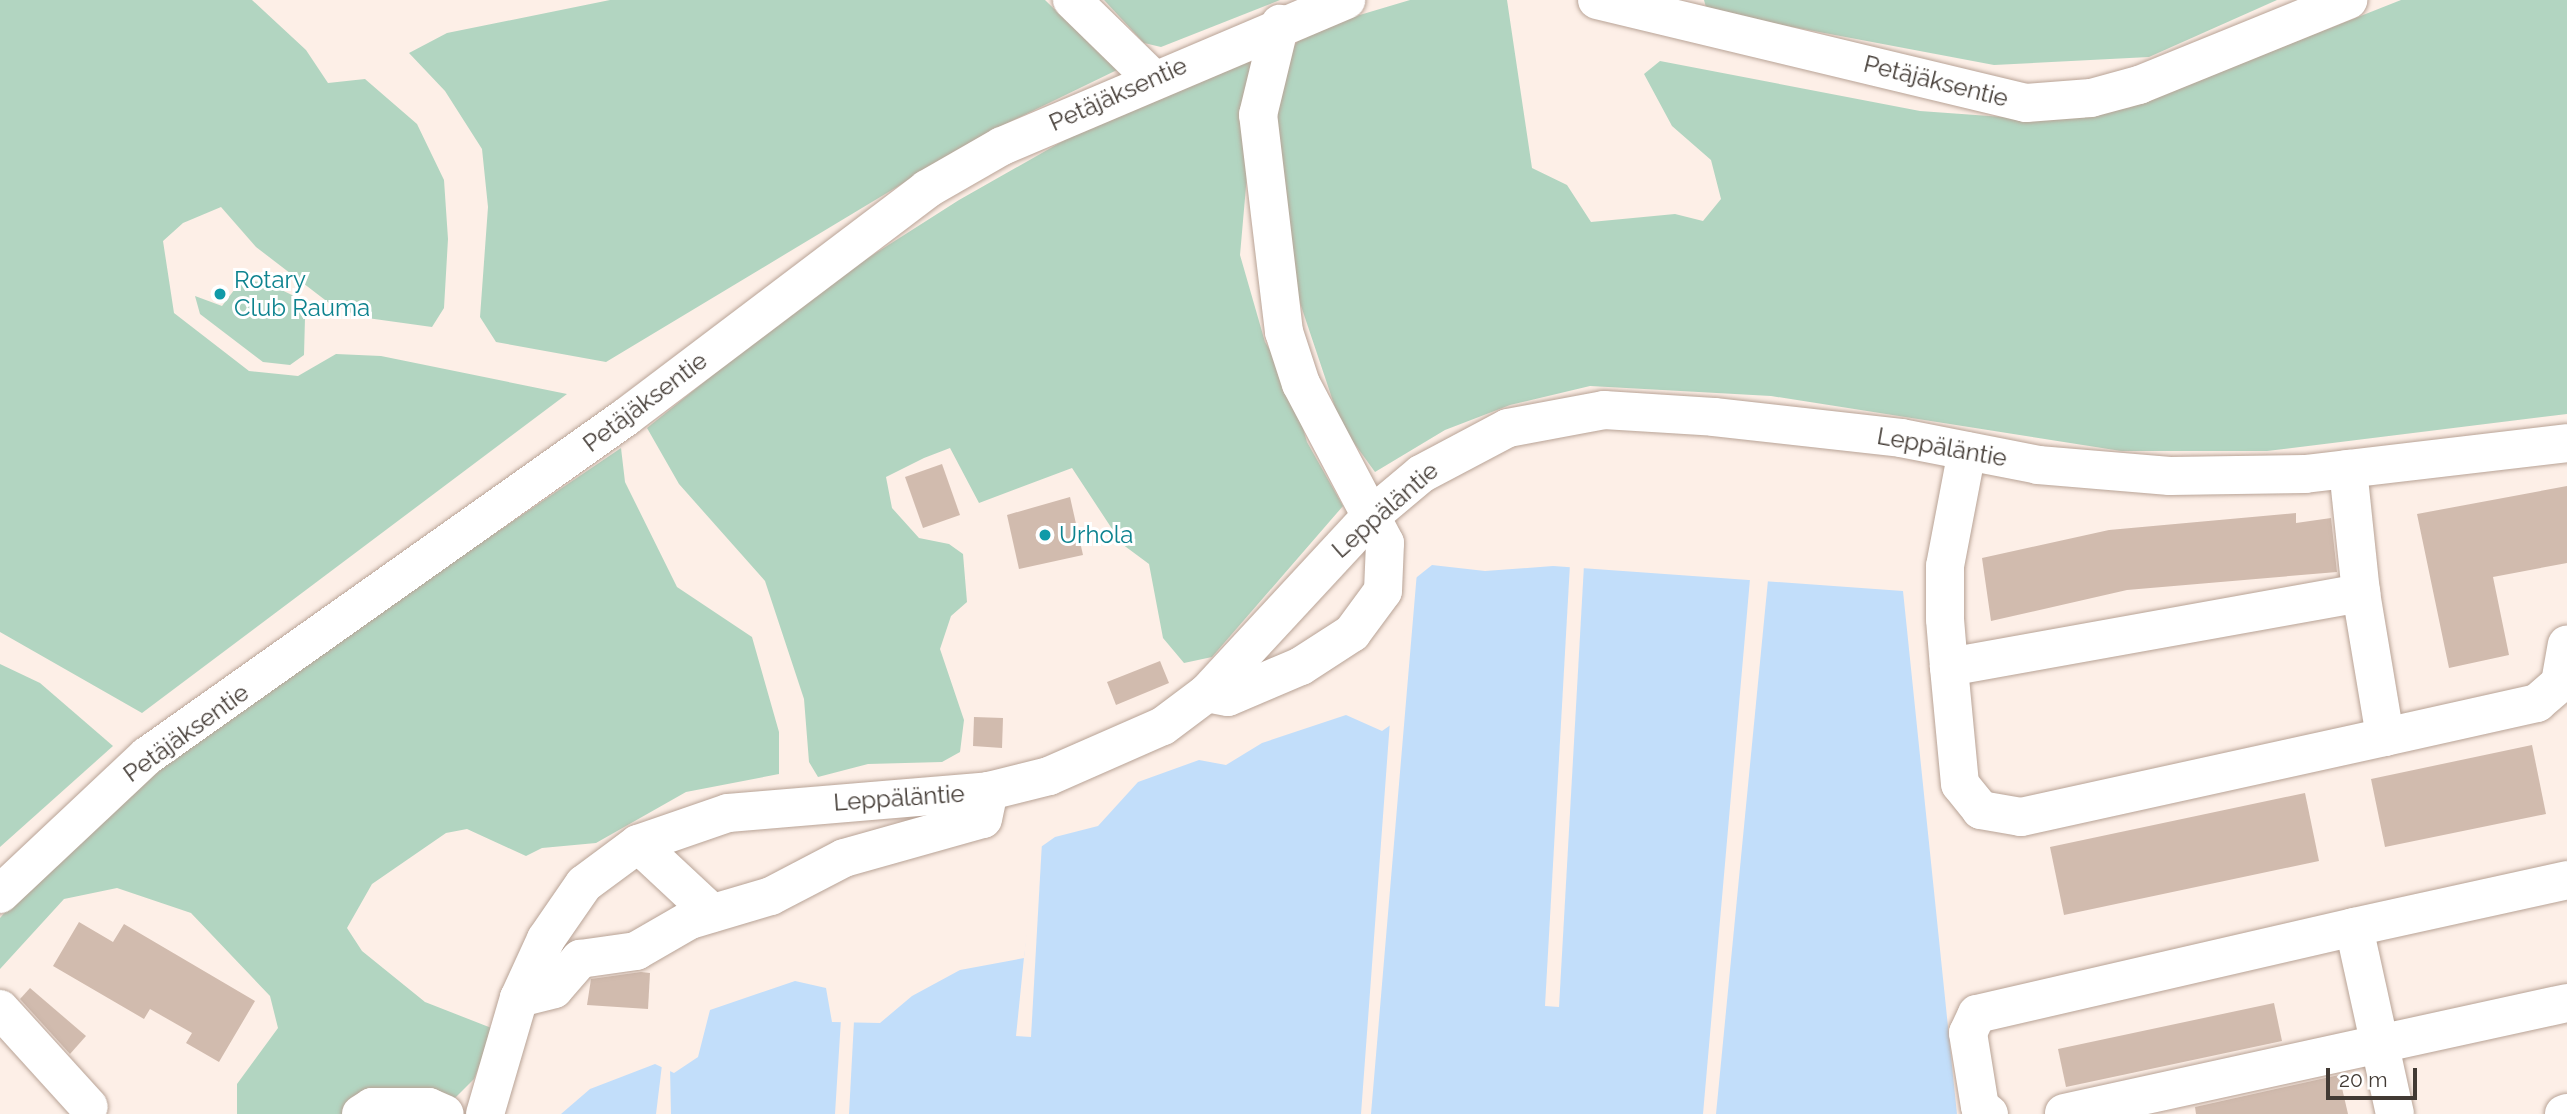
<!DOCTYPE html>
<html>
<head>
<meta charset="utf-8">
<style>
	body { margin:0 }
	#map { position:relative; width:2567px; height:1114px; overflow:hidden; background:#fdefe7; font-family:Raleway,sans-serif }
	div>[style] { position:absolute }
	.green>* { inset:0; background:#b2d5c1 }
	.water>* { inset:0; background:#c2defa }
	.pier>* { inset:0; background:#fdefe7 }
	.building>* { inset:0; background:#d1bbae }
	.roads { filter:drop-shadow(0 0 2px #b8a396) drop-shadow(0 0 2px #b8a396) }
	.minor>* { height:38px; margin:-19px; padding:0 19px; transform-origin:19px; border-radius:19px; background:#fff }
	.dots>* { width:19px; height:19px; translate:-50% -50%; box-sizing:border-box; border:4px solid #fff; border-radius:50% }
	span { translate:-50% -50%; white-space:nowrap; text-align:center; line-height:1.15; -webkit-text-stroke:6px #fff; paint-order:stroke }
	.street-label { font-size:24px; color:#423a34 }
	.culture-label { font-size:24px; color:#0d838f }
	.left { translate:0 -50%; text-align:left }
	.scale { position:absolute; left:2326px; top:1068px; width:91px; height:32px; box-sizing:border-box; border:4px solid #423a34; border-top:0; padding-left:9px; font-size:21px; line-height:24px; white-space:nowrap; color:#423a34; -webkit-text-stroke:5px #fff; paint-order:stroke }
</style>
</head>
<body>
<div id="map">
	<div class="green">
		<div style="clip-path:polygon(0 0,252px 0,306px 50px,328px 83px,365px 79px,417px 124px,444px 180px,448px 239px,444px 308px,432px 327px,360px 317px,329px 303px,256px 247px,221px 207px,183px 223px,163px 241px,174px 313px,249px 371px,298px 376px,336px 354px,381px 356px,567px 394px,142px 713px,0 632px)"></div>
		<div style="clip-path:polygon(610px 0,1045px 0,1117px 70px,985px 134px,606px 362px,496px 342px,480px 317px,488px 207px,482px 149px,445px 91px,409px 53px,447px 33px)"></div>
		<div style="clip-path:polygon(1104px 0,1280px 0,1161px 47px,1144px 43px)"></div>
		<div style="clip-path:polygon(1410px 0,1507px 0,1532px 168px,1567px 185px,1591px 222px,1675px 214px,1703px 221px,1721px 199px,1711px 160px,1672px 126px,1644px 74px,1660px 61px,1920px 111px,2031px 119px,2128px 108px,2401px 0,2567px 0,2567px 414px,2267px 451px,2121px 451px,1771px 396px,1590px 386px,1510px 405px,1445px 430px,1375px 472px,1341px 425px,1294px 285px,1276px 107px,1293px 47px,1306px 31px)"></div>
		<div style="clip-path:polygon(1704px 0,2277px 0,2149px 57px,1994px 65px,1707px 11px)"></div>
		<div style="clip-path:polygon(1258px 50px,1240px 255px,1265px 342px,1289px 381px,1307px 442px,1343px 506px,1212px 657px,1184px 663px,1163px 638px,1149px 564px,1122px 544px,1072px 468px,979px 503px,950px 448px,924px 458px,886px 477px,892px 508px,919px 538px,949px 544px,963px 554px,967px 602px,951px 616px,940px 649px,964px 720px,960px 752px,942px 762px,868px 764px,818px 777px,809px 762px,804px 699px,765px 581px,679px 484px,647px 428px,821px 288px,959px 200px,1070px 137px)"></div>
		<div style="clip-path:polygon(241px 281px,265px 282px,294px 296px,305px 318px,304px 355px,290px 365px,263px 362px,200px 314px,195px 296px,222px 306px)"></div>
		<div style="clip-path:polygon(621px 448px,625px 482px,677px 587px,752px 637px,779px 732px,779px 774px,686px 792px,596px 843px,542px 848px,526px 856px,467px 829px,446px 833px,372px 884px,347px 928px,362px 951px,425px 1002px,494px 1029px,474px 1079px,449px 1104px,348px 1114px,237px 1114px,237px 1084px,278px 1028px,270px 996px,191px 913px,117px 888px,64px 899px,0 969px,0 918px,66px 843px,175px 750px)"></div>
		<div style="clip-path:polygon(0 664px,40px 683px,113px 746px,0 847px)"></div>
	</div>
	<div class="water">
		<div style="clip-path:polygon(1432px 565px,1485px 571px,1553px 566px,1903px 591px,1957px 1114px,561px 1114px,590px 1089px,655px 1064px,674px 1073px,698px 1057px,710px 1010px,795px 981px,826px 988px,832px 1022px,880px 1023px,912px 996px,960px 970px,1024px 958px,1038px 849px,1055px 837px,1098px 826px,1138px 782px,1199px 760px,1226px 765px,1262px 743px,1346px 715px,1382px 731px,1402px 717px,1412px 581px)"></div>
	</div>
	<div class="pier">
		<div style="clip-path:polygon(1570px 564px,1584px 565px,1559px 1007px,1545px 1006px)"></div>
		<div style="clip-path:polygon(1417px 572px,1371px 1114px,1361px 1114px,1390px 721px,1399px 715px,1408px 580px)"></div>
		<div style="clip-path:polygon(1750px 579px,1768px 580px,1716px 1114px,1703px 1114px)"></div>
		<div style="clip-path:polygon(1042px 842px,1031px 1037px,1016px 1036px,1035px 849px)"></div>
		<div style="clip-path:polygon(841px 1019px,854px 1021px,849px 1114px,835px 1114px)"></div>
		<div style="clip-path:polygon(662px 1065px,670px 1068px,671px 1114px,656px 1114px)"></div>
	</div>
	<div class="building">
		<div style="clip-path:polygon(942px 464px,960px 515px,923px 528px,905px 477px)"></div>
		<div style="clip-path:polygon(2567px 486px,2567px 563px,2493px 577px,2509px 655px,2449px 668px,2417px 514px)"></div>
		<div style="clip-path:polygon(1070px 497px,1083px 555px,1019px 569px,1007px 515px)"></div>
		<div style="clip-path:polygon(2296px 513px,2296px 523px,2331px 518px,2337px 572px,2127px 590px,1991px 621px,1982px 558px,2109px 530px)"></div>
		<div style="clip-path:polygon(1160px 661px,1169px 683px,1116px 705px,1107px 682px)"></div>
		<div style="clip-path:polygon(974px 717px,1003px 718px,1002px 748px,973px 746px)"></div>
		<div style="clip-path:polygon(2532px 745px,2546px 814px,2385px 847px,2371px 779px)"></div>
		<div style="clip-path:polygon(2305px 793px,2319px 861px,2064px 915px,2050px 847px)"></div>
		<div style="clip-path:polygon(79px 922px,113px 942px,124px 924px,255px 1001px,219px 1062px,186px 1043px,192px 1033px,150px 1009px,144px 1019px,53px 966px)"></div>
		<div style="clip-path:polygon(641px 972px,650px 973px,648px 1009px,587px 1005px,591px 979px)"></div>
		<div style="clip-path:polygon(30px 988px,86px 1036px,70px 1054px,20px 999px)"></div>
		<div style="clip-path:polygon(2274px 1003px,2282px 1041px,2066px 1087px,2058px 1049px)"></div>
		<div style="clip-path:polygon(2339px 1075px,2348px 1114px,2196px 1114px,2195px 1107px)"></div>
	</div>
	<div class="roads">
		<div class="minor">
			<div style="left:1072px;top:0;width:112px;rotate:44.3deg"></div>
			<div style="left:1597px;top:0;width:441px;rotate:13.5deg"></div>
			<div style="left:2026px;top:103px;width:65px;rotate:-4.4deg"></div>
			<div style="left:2091px;top:98px;width:50px;rotate:-15.2deg"></div>
			<div style="left:2139px;top:85px;width:226px;rotate:-22.1deg"></div>
			<div style="left:2348px;top:469px;width:125px;rotate:84deg"></div>
			<div style="left:1949px;top:667px;width:419px;rotate:-10.2deg"></div>
			<div style="left:2361px;top:593px;width:146px;rotate:80.5deg"></div>
			<div style="left:2385px;top:737px;width:373px;rotate:167.6deg"></div>
			<div style="left:2021px;top:817px;width:41px;rotate:-170.1deg"></div>
			<div style="left:1981px;top:810px;width:33px;rotate:-129deg"></div>
			<div style="left:1960px;top:784px;width:118px;rotate:-95.4deg"></div>
			<div style="left:1949px;top:667px;width:48px;rotate:-94.8deg"></div>
			<div style="left:1945px;top:619px;width:53px;rotate:-90deg"></div>
			<div style="left:1945px;top:566px;width:117px;rotate:-79.2deg"></div>
			<div style="left:1207px;top:693px;width:21px;rotate:11deg"></div>
			<div style="left:1228px;top:697px;width:79px;rotate:-23deg"></div>
			<div style="left:1301px;top:666px;width:61px;rotate:-32.9deg"></div>
			<div style="left:1352px;top:633px;width:52px;rotate:-53.6deg"></div>
			<div style="left:1383px;top:591px;width:48px;rotate:-87.6deg"></div>
			<div style="left:1385px;top:543px;width:180px;rotate:-117.8deg"></div>
			<div style="left:1301px;top:384px;width:55px;rotate:-108.1deg"></div>
			<div style="left:1284px;top:332px;width:219px;rotate:-96.8deg"></div>
			<div style="left:1258px;top:115px;width:94px;rotate:-76.4deg"></div>
			<div style="left:2385px;top:737px;width:156px;rotate:-12.6deg"></div>
			<div style="left:2537px;top:703px;width:30px;rotate:-41deg"></div>
			<div style="left:2560px;top:683px;width:39px;rotate:-80deg"></div>
			<div style="left:638px;top:844px;width:101px;rotate:43deg"></div>
			<div style="left:0;top:894px;width:202px;rotate:-43.2deg"></div>
			<div style="left:147px;top:756px;width:587px;rotate:-35.29deg"></div>
			<div style="left:626px;top:417px;width:378px;rotate:-37.1deg"></div>
			<div style="left:927px;top:189px;width:86px;rotate:-29.8deg"></div>
			<div style="left:1002px;top:146px;width:374px;rotate:-23deg"></div>
			<div style="left:519px;top:998px;width:36px;rotate:-14deg"></div>
			<div style="left:554px;top:989px;width:40px;rotate:-49deg"></div>
			<div style="left:580px;top:959px;width:57px;rotate:-8.1deg"></div>
			<div style="left:636px;top:951px;width:62px;rotate:-29.9deg"></div>
			<div style="left:690px;top:920px;width:84px;rotate:-16.5deg"></div>
			<div style="left:771px;top:896px;width:82px;rotate:-27.5deg"></div>
			<div style="left:844px;top:858px;width:144px;rotate:-15.7deg"></div>
			<div style="left:983px;top:819px;width:29px;rotate:-78deg"></div>
			<div style="left:0;top:1009px;width:132px;rotate:47.8deg"></div>
			<div style="left:2064px;top:1113px;width:515px;rotate:-12.34deg"></div>
			<div style="left:361px;top:1114px;width:13px;rotate:-32deg"></div>
			<div style="left:372px;top:1107px;width:57px"></div>
			<div style="left:429px;top:1107px;width:17px;rotate:24deg"></div>
			<div style="left:485px;top:1114px;width:121px;rotate:-73.7deg"></div>
			<div style="left:519px;top:998px;width:65px;rotate:-65.4deg"></div>
			<div style="left:546px;top:939px;width:67px;rotate:-55.4deg"></div>
			<div style="left:584px;top:884px;width:67px;rotate:-36.5deg"></div>
			<div style="left:638px;top:844px;width:95px;rotate:-19deg"></div>
			<div style="left:728px;top:813px;width:262px;rotate:-4.8deg"></div>
			<div style="left:989px;top:791px;width:62px;rotate:-14deg"></div>
			<div style="left:1049px;top:776px;width:124px;rotate:-23.7deg"></div>
			<div style="left:1163px;top:726px;width:55px;rotate:-36.9deg"></div>
			<div style="left:1207px;top:693px;width:241px;rotate:-47.2deg"></div>
			<div style="left:1371px;top:516px;width:65px;rotate:-40deg"></div>
			<div style="left:1421px;top:474px;width:98px;rotate:-27.9deg"></div>
			<div style="left:1508px;top:428px;width:98px;rotate:-10.6deg"></div>
			<div style="left:1604px;top:410px;width:110px;rotate:3.6deg"></div>
			<div style="left:1714px;top:417px;width:188px;rotate:6.4deg"></div>
			<div style="left:1901px;top:438px;width:140px;rotate:11.1deg"></div>
			<div style="left:2038px;top:465px;width:132px;rotate:4.8deg"></div>
			<div style="left:2170px;top:476px;width:135px;rotate:-0.8deg"></div>
			<div style="left:2305px;top:474px;width:264px;rotate:-6.7deg"></div>
			<div style="left:1989px;top:1114px;width:11px;rotate:-142deg"></div>
			<div style="left:1980px;top:1107px;width:75px;rotate:-99.2deg"></div>
			<div style="left:1968px;top:1033px;width:21px;rotate:-65deg"></div>
			<div style="left:1977px;top:1014px;width:387px;rotate:-13deg"></div>
			<div style="left:2395px;top:1114px;width:191px;rotate:-102.4deg"></div>
			<div style="left:2354px;top:927px;width:218px;rotate:-12.4deg"></div>
			<div style="left:2564px;top:1114px;width:3px;rotate:-18deg"></div>
		</div>
	</div>
	<div class="dots">
		<div style="left:220px;top:294px;background:#0f9aa8"></div>
		<div style="left:1045px;top:535px;background:#0f9aa8"></div>
	</div>
	<div class="street-label">
		<span style="left:1936px;top:81px;rotate:14deg">Petäjäksentie</span>
		<span style="left:1118px;top:94px;rotate:-24deg">Petäjäksentie</span>
		<span style="left:645px;top:402px;rotate:-37deg">Petäjäksentie</span>
		<span style="left:1942px;top:447px;rotate:10deg">Leppäläntie</span>
		<span style="left:1385px;top:510px;rotate:-41deg">Leppäläntie</span>
		<span style="left:186px;top:733px;rotate:-36deg">Petäjäksentie</span>
		<span style="left:899px;top:798px;rotate:-4deg">Leppäläntie</span>
	</div>
	<div class="culture-label">
		<span class="left" style="left:234px;top:294px">Rotary<br>Club Rauma</span>
		<span class="left" style="left:1059px;top:535px">Urhola</span>
	</div>
	<div class="scale">20 m</div>
</div>
</body>
</html>
